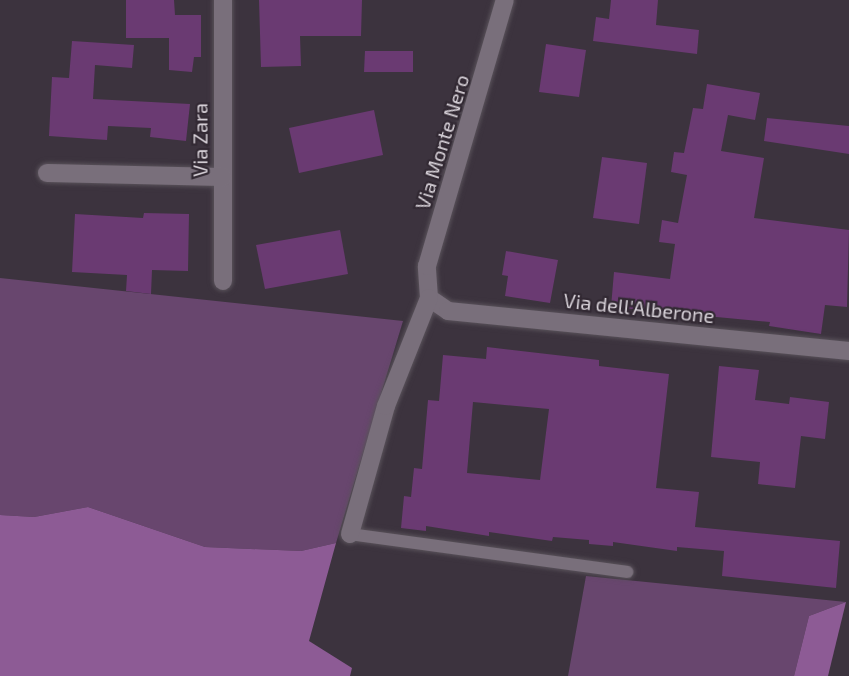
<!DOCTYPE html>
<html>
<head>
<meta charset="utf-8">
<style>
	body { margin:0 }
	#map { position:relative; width:849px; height:676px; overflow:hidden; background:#3c333e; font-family:"Exo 2",sans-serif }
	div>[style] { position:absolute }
	.green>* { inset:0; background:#68466e }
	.forest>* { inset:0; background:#8d5b95 }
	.building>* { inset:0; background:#6a3a72 }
	.roads { filter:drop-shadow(0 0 2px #59525a) drop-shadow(0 0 2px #59525a) }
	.lane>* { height:12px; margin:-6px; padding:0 6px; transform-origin:6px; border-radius:6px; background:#796f7b }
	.street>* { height:18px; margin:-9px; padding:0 9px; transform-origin:9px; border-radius:9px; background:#796f7b }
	span { translate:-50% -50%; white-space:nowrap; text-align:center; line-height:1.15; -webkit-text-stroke:4.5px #322933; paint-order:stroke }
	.street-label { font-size:20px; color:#d8d2d9 }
</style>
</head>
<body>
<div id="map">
	<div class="green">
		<div style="clip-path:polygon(0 278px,403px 321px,336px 543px,301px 551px,205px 547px,88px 507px,34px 517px,0 515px)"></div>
		<div style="clip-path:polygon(586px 576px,846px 602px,809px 616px,794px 676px,568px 676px)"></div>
	</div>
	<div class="forest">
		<div style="clip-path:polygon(88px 507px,205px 547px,301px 551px,336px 543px,309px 641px,352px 668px,350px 676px,0 676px,0 515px,34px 517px)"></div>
		<div style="clip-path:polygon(846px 602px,828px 676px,794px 676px,809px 616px)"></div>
	</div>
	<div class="building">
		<div style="clip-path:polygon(126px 0,174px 0,175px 15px,201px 15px,201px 57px,194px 57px,192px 72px,169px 70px,169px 38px,126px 38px)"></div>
		<div style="clip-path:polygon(259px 0,362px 0,361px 36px,300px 36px,301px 66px,261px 67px)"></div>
		<div style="clip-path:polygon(611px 0,658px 0,656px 25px,699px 30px,697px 54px,593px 41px,596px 17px,609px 19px)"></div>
		<div style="clip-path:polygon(72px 41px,134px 45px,132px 68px,95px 65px,93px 99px,190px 104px,186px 141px,150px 137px,151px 128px,108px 126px,107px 140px,49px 136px,52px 77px,69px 78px)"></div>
		<div style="clip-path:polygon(546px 44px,586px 50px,579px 97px,539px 92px)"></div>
		<div style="clip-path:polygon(365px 51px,413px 51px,413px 72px,364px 72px)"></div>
		<div style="clip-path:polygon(707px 84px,760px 93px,755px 120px,728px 115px,721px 151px,764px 158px,754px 218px,849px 230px,847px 307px,825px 305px,821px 334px,769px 326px,770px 322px,611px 307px,614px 272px,670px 279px,675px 244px,659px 242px,662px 220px,678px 223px,687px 175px,671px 172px,674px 152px,684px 153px,693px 108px,703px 109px)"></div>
		<div style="clip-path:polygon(374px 110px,383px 155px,299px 173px,289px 128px)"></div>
		<div style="clip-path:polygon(767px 118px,849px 126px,849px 154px,764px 141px)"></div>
		<div style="clip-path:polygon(602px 157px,647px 163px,639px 224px,593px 218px)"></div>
		<div style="clip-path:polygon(144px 213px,189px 214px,188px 271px,152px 270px,151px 294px,126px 291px,127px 275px,72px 272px,75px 214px,143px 218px)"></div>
		<div style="clip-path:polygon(340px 230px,348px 274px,265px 289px,256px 245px)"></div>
		<div style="clip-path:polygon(506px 251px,558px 260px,550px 303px,505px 296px,508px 276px,502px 275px)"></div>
		<div style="clip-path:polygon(evenodd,487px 347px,599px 360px,599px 366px,669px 374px,656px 488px,699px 492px,695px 527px,840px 541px,836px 588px,722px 576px,724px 551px,677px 547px,677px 551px,613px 542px,613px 546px,589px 544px,589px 540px,553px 537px,552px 541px,489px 532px,489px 536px,426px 526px,426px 531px,401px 528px,404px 496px,411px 497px,414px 468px,422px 469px,428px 400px,439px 401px,443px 355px,486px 359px,487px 347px,473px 402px,549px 409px,540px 480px,467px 473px,473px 402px)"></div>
		<div style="clip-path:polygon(719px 366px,759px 370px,755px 400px,789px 404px,790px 397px,829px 402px,825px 439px,801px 436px,795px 488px,758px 484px,760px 462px,711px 457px)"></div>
	</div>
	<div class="roads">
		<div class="lane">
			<div style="left:350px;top:534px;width:280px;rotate:7.8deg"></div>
		</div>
		<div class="street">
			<div style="left:223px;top:0;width:281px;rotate:90deg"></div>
			<div style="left:47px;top:173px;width:176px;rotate:1.3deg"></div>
			<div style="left:429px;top:298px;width:23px;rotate:34deg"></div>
			<div style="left:448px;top:311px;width:403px;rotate:5.7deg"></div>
			<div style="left:429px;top:298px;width:32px;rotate:-94deg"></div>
			<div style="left:427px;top:266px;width:277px;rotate:-73.7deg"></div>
			<div style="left:350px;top:534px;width:133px;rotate:-74.3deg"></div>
			<div style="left:386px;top:406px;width:116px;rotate:-68.3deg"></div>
		</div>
	</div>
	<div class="street-label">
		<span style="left:200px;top:140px;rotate:-90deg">Via Zara</span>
		<span style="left:442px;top:142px;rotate:-73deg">Via Monte Nero</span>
		<span style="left:639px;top:308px;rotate:6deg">Via dell'Alberone</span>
	</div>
</div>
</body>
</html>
